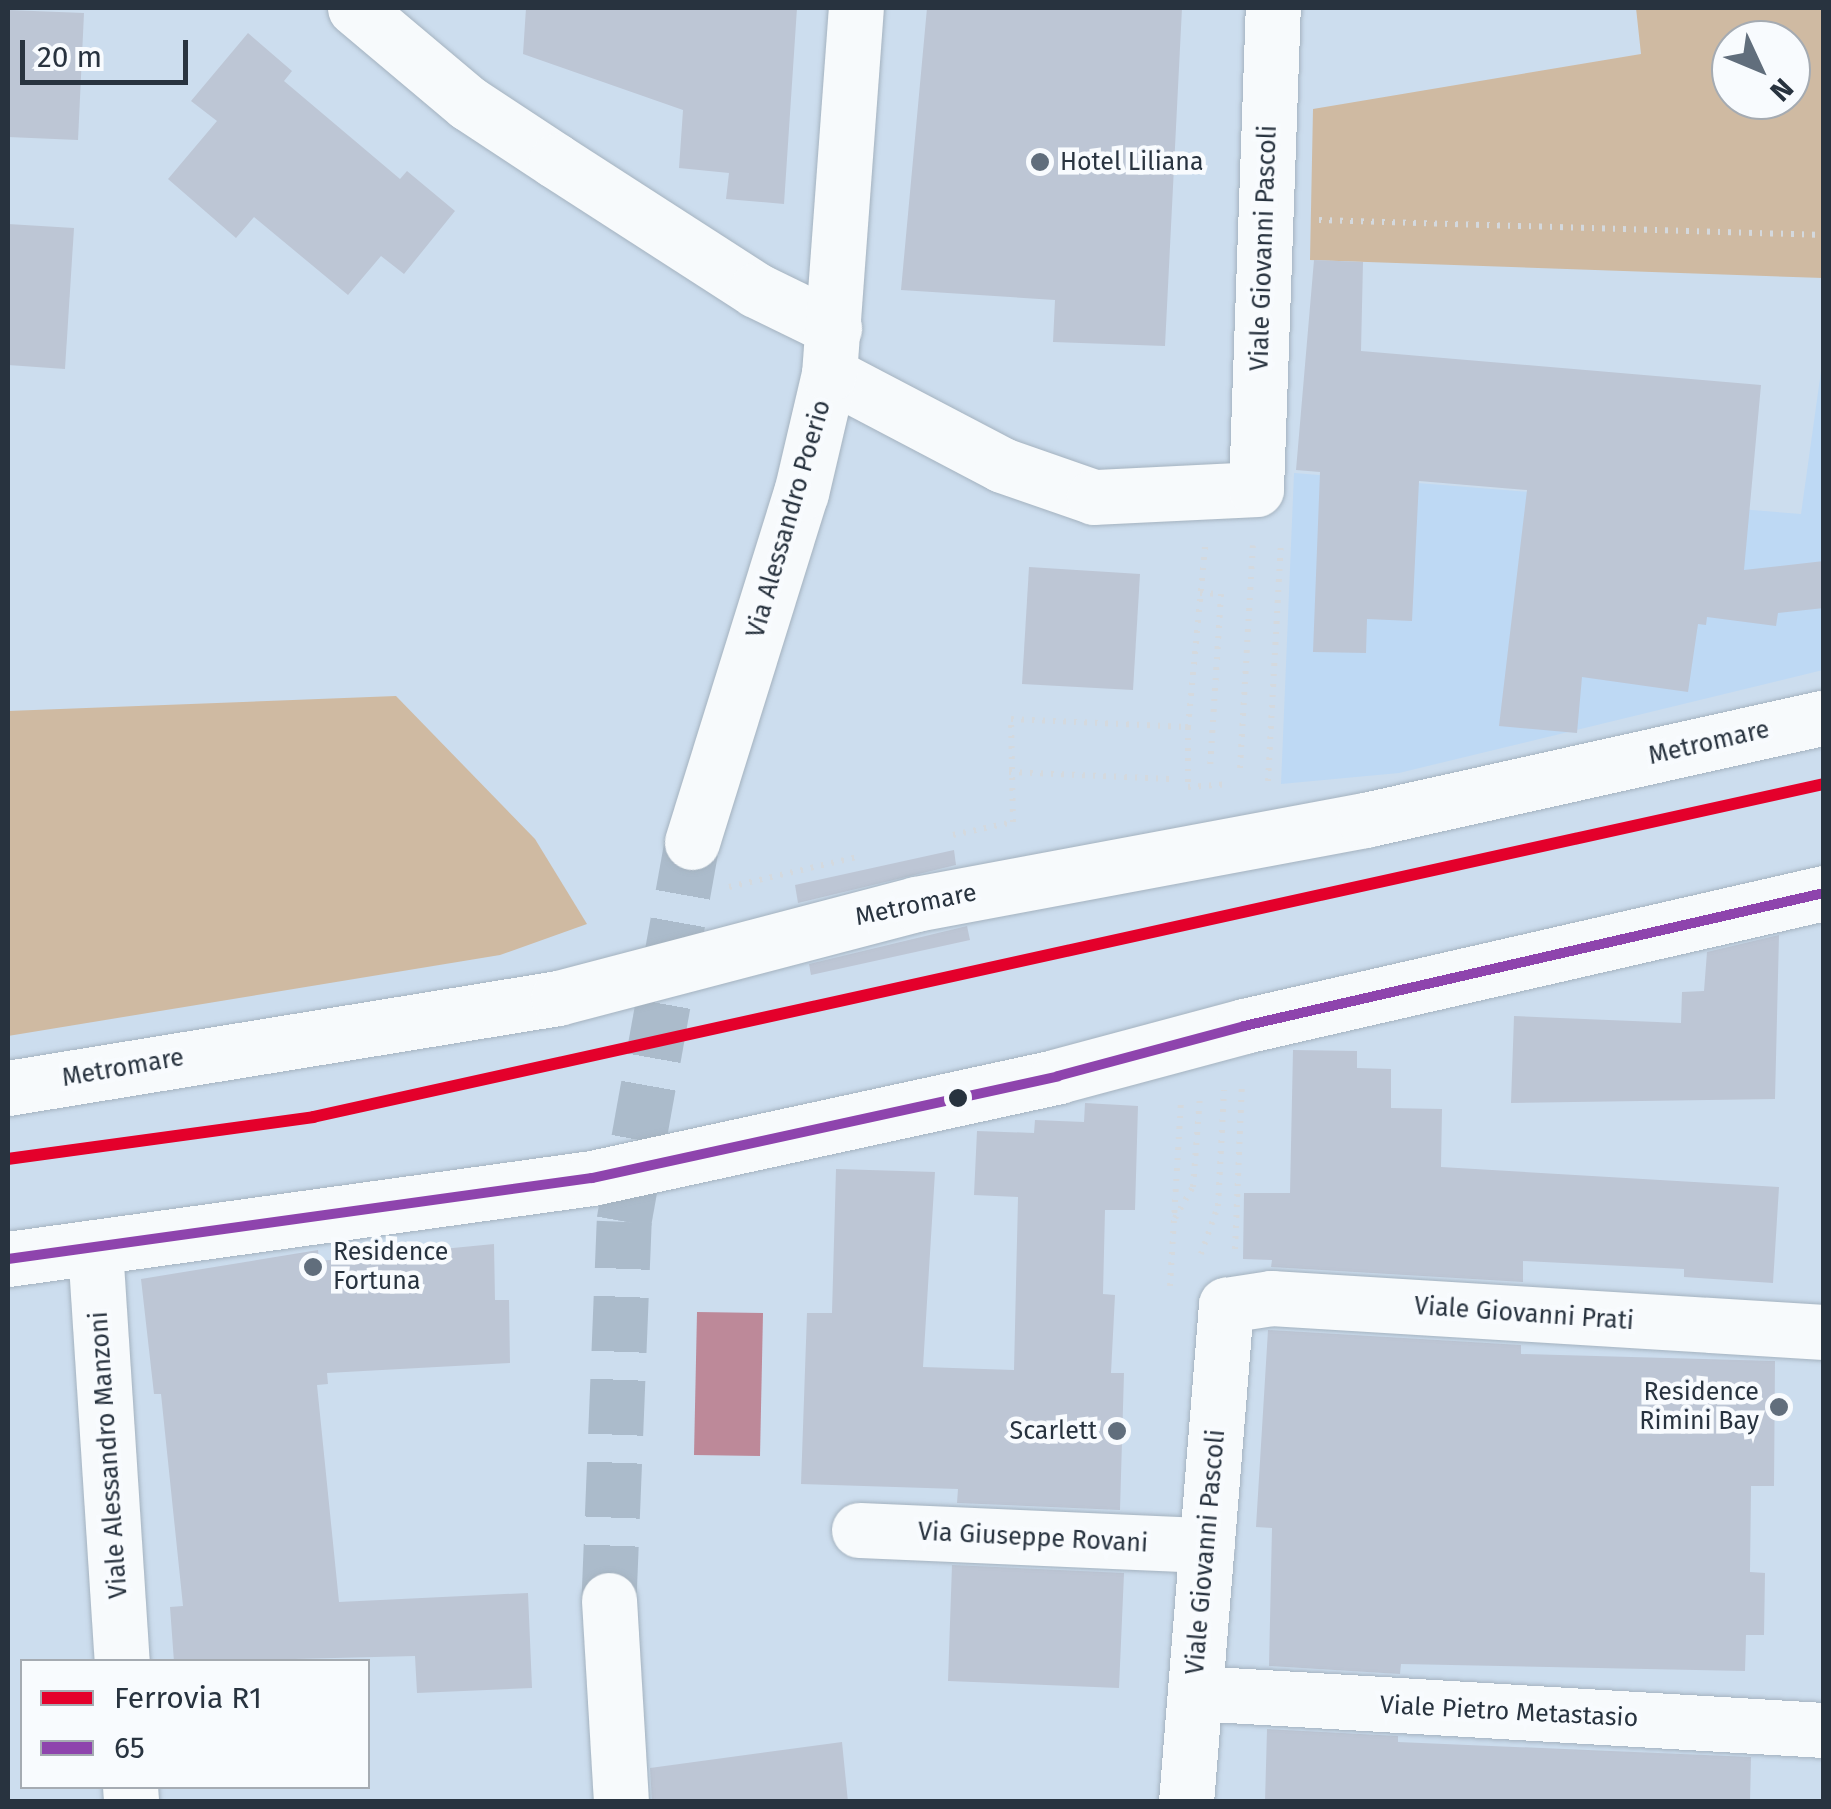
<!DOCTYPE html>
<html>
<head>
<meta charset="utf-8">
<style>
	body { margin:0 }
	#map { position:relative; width:1831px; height:1809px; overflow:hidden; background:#cde; font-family:"Fira Sans",sans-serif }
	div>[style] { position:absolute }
	.built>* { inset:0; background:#bed9f4 }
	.green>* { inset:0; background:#cfbaa2 }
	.water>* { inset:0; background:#bd8999 }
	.building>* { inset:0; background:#bdc6d5 }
	.minor-tunnel>* { height:55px; margin-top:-27.5px; transform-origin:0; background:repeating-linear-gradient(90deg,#abbbcb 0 55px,transparent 0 83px) }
	.path>* { height:6px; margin-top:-3px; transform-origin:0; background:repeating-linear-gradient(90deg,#d4d9de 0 2.5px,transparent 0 10.5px) }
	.roads { filter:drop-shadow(0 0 2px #a4b2bf) drop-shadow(0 0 2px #a4b2bf) }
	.minor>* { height:55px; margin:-27.5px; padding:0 27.5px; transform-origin:27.5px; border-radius:27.5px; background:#f7fafc }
	.bus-1>* { height:10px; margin:-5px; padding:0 5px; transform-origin:5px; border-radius:5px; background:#8e44ad }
	.rail-1>* { height:12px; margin:-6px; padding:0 6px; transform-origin:6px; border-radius:6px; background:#e4002b }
	.dots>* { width:28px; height:28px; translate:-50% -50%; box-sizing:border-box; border:5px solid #f8fbfe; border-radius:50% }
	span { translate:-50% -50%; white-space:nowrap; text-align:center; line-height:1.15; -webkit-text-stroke:9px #f8fbfe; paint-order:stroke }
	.poi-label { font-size:25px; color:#28333f }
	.left { translate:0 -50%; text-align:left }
	.right { translate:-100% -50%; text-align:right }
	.street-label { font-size:25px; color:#28333f }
	.frame { position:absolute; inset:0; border:10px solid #28333f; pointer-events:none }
	.legend { position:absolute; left:20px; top:1659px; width:350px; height:130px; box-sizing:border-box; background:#f8fbfe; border:2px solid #a5abb2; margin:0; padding:12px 18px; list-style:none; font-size:30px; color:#28333f }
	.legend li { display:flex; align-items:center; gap:20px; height:50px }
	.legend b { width:50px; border:2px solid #a5abb2 }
	.north { position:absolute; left:1711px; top:20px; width:100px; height:100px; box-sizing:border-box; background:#f8fbfe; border:2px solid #a5abb2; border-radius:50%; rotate:134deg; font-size:28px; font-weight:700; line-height:40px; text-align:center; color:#28333f }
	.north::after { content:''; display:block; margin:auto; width:35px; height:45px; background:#616e7c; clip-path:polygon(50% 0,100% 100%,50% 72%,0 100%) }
	.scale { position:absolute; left:20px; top:40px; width:168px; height:45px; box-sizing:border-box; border:5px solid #28333f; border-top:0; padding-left:12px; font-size:30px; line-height:35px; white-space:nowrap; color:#28333f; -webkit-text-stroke:8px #f8fbfe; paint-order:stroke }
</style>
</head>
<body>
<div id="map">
	<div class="built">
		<div style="clip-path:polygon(1823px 357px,1823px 670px,1399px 773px,1281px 784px,1294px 473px,1801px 514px)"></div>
	</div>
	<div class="green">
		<div style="clip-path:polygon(evenodd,1636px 8px,1823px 8px,1823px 278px,1310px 260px,1313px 109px,1641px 54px,1636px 8px,1731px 40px,1791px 40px,1791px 100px,1731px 100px,1731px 40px)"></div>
		<div style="clip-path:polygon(396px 696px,535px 839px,587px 924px,500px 955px,8px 1036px,8px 711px)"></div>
	</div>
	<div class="water">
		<div style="clip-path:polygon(697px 1312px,763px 1313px,760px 1456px,694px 1455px)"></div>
	</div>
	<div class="building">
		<div style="clip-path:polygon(526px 8px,797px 8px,784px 204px,726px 199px,729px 173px,679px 168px,683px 110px,523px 54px)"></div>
		<div style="clip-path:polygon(927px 8px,1182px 8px,1165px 346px,1053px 342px,1055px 300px,901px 290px)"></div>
		<div style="clip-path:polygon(8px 10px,84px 13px,78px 140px,8px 137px)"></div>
		<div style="clip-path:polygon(248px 33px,292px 71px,284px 81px,400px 179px,407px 171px,455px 211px,404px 274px,381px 256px,348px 295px,254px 217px,236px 238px,168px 179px,217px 121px,191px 101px)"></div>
		<div style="clip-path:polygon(8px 224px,74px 228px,65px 369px,8px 365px)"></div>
		<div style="clip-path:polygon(1314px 260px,1363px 262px,1361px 351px,1761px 385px,1744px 570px,1824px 561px,1824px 608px,1778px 613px,1776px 626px,1707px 617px,1706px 625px,1698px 624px,1688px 692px,1582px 677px,1577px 733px,1499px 726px,1527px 490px,1419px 481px,1412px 621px,1367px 619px,1366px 653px,1313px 652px,1320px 472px,1296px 470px)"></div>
		<div style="clip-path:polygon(1029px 567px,1140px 574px,1133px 690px,1022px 684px)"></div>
		<div style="clip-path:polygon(954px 850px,956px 865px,798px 903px,795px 885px)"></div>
		<div style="clip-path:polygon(967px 926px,970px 940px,811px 975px,809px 964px)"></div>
		<div style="clip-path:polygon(1779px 935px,1775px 1099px,1511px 1103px,1514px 1016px,1681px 1023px,1682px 992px,1704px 991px,1707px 952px)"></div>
		<div style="clip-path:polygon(1293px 1050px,1357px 1051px,1357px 1068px,1391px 1069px,1391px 1108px,1442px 1109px,1441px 1167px,1779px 1187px,1773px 1283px,1684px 1277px,1684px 1269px,1523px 1261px,1523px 1282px,1271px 1267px,1272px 1260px,1243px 1259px,1244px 1193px,1290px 1193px)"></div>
		<div style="clip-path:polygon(1085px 1103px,1138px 1106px,1135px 1210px,1105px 1210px,1103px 1294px,1115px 1295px,1111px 1373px,1124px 1373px,1120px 1510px,957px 1503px,958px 1489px,801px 1484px,807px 1313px,832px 1313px,836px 1169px,935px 1172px,923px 1367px,1014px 1370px,1018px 1197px,974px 1195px,977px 1131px,1034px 1133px,1035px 1120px,1084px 1122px)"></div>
		<div style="clip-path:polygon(494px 1244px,495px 1300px,509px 1300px,510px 1363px,327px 1373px,328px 1384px,317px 1385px,339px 1602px,528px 1593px,532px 1688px,417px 1693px,415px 1656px,174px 1662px,170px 1607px,183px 1606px,161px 1394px,154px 1394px,141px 1279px,318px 1250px,319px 1261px)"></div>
		<div style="clip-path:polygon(1268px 1330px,1521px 1345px,1521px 1354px,1775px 1361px,1774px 1486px,1751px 1486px,1750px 1572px,1765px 1573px,1764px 1635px,1746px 1635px,1745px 1671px,1401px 1664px,1400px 1674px,1269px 1666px,1272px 1528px,1256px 1527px)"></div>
		<div style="clip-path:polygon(952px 1565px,1124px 1573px,1119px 1688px,948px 1681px)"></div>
		<div style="clip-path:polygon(1267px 1729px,1398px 1736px,1398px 1742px,1751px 1757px,1750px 1802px,1265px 1802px)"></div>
		<div style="clip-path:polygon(842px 1742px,848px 1802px,652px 1802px,650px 1768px)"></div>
	</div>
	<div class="minor-tunnel">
		<div style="left:609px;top:1600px;width:379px;rotate:-87.7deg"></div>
		<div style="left:624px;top:1221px;width:385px;rotate:-79.8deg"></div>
	</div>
	<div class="path">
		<div style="left:1319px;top:220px;width:505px;rotate:1.7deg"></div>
		<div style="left:1200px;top:593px;width:21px;rotate:3deg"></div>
		<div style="left:1221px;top:594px;width:174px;rotate:93.6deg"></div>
		<div style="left:1188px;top:727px;width:60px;rotate:90deg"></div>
		<div style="left:1188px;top:787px;width:42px;rotate:-4.1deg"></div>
		<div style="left:1240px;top:768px;width:223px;rotate:-86.7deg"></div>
		<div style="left:1009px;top:772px;width:161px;rotate:2.5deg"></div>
		<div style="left:1268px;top:781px;width:241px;rotate:-86.9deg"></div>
		<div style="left:953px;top:835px;width:61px;rotate:-12.2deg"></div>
		<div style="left:1013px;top:822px;width:103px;rotate:-91.1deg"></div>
		<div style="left:1011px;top:719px;width:177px;rotate:2.6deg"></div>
		<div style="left:1188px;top:727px;width:181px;rotate:-84.6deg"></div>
		<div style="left:729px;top:887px;width:131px;rotate:-13.2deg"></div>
		<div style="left:1175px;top:1218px;width:36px;rotate:-60deg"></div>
		<div style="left:1193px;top:1187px;width:91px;rotate:-85.6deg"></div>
		<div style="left:1235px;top:1249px;width:167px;rotate:-87.6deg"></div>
		<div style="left:1201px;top:1254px;width:51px;rotate:-70.5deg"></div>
		<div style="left:1218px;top:1206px;width:116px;rotate:-87deg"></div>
		<div style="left:1170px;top:1286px;width:187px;rotate:-86.6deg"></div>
	</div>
	<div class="roads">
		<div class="minor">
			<div style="left:355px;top:8px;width:148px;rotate:40.1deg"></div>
			<div style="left:468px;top:103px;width:105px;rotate:33.4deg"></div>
			<div style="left:556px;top:161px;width:238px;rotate:32.8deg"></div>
			<div style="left:756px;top:290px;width:87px;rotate:26deg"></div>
			<div style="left:829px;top:374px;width:195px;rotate:27.7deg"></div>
			<div style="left:1002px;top:465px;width:97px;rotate:19.2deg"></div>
			<div style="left:1094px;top:497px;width:162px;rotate:-2.8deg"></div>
			<div style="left:1256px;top:489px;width:481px;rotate:-88deg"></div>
			<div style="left:692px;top:842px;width:366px;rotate:-72.7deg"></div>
			<div style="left:801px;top:493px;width:122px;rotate:-76.8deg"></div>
			<div style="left:829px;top:374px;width:367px;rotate:-85.8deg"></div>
			<div style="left:8px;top:1088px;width:557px;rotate:-9.29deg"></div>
			<div style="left:558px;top:998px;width:370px;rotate:-14.7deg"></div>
			<div style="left:916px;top:904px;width:457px;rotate:-10.6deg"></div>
			<div style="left:1365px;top:820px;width:470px;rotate:-12.6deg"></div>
			<div style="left:95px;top:1248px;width:415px;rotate:86.3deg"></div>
			<div style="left:8px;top:1259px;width:590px;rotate:-7.9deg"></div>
			<div style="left:592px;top:1178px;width:477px;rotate:-12.3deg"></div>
			<div style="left:1058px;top:1076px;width:193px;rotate:-15deg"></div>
			<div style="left:1244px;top:1026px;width:595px;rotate:-12.92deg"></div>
			<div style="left:859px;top:1530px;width:348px;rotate:2.5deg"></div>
			<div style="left:609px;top:1600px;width:202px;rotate:86.6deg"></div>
			<div style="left:1195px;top:1693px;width:630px;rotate:3.37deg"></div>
			<div style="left:130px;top:1786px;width:16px;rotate:86deg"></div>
			<div style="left:1186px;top:1802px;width:499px;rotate:-85.4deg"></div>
			<div style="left:1226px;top:1305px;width:46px;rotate:-8.8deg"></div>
			<div style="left:1271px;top:1298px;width:554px;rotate:3.52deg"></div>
		</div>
	</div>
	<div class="bus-1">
		<div style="left:8px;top:1259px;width:590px;rotate:-7.9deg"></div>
		<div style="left:592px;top:1178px;width:477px;rotate:-12.3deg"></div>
		<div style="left:1058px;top:1076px;width:193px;rotate:-15deg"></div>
		<div style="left:1244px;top:1026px;width:595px;rotate:-12.92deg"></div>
	</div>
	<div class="rail-1">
		<div style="left:8px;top:1159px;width:308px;rotate:-7.8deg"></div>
		<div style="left:313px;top:1117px;width:1547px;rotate:-12.43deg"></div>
	</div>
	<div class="dots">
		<div style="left:1040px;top:162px;background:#616e7c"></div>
		<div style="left:958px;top:1098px;background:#28333f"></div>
		<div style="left:313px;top:1267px;background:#616e7c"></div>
		<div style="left:1779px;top:1407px;background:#616e7c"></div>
		<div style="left:1117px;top:1431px;background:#616e7c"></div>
	</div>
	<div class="poi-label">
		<span class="left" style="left:1060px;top:162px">Hotel Liliana</span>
		<span class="left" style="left:333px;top:1267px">Residence<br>Fortuna</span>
		<span class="right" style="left:1759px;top:1407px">Residence<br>Rimini Bay</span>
		<span class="right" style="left:1097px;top:1431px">Scarlett</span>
	</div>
	<div class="street-label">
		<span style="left:1264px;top:248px;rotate:-88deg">Viale Giovanni Pascoli</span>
		<span style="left:789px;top:519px;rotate:-74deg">Via Alessandro Poerio</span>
		<span style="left:1709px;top:743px;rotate:-13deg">Metromare</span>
		<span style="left:916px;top:905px;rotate:-12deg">Metromare</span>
		<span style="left:123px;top:1068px;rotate:-10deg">Metromare</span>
		<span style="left:1524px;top:1314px;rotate:4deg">Viale Giovanni Prati</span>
		<span style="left:109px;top:1455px;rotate:-94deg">Viale Alessandro Manzoni</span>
		<span style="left:1033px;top:1538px;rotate:3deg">Via Giuseppe Rovani</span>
		<span style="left:1206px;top:1552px;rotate:-85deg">Viale Giovanni Pascoli</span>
		<span style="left:1509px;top:1712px;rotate:3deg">Viale Pietro Metastasio</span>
	</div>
	<div class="frame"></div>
	<ul class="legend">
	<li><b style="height:12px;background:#e4002b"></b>Ferrovia R1</li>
	<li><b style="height:12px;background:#8e44ad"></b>65</li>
	</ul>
	<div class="north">N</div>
	<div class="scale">20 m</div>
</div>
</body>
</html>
